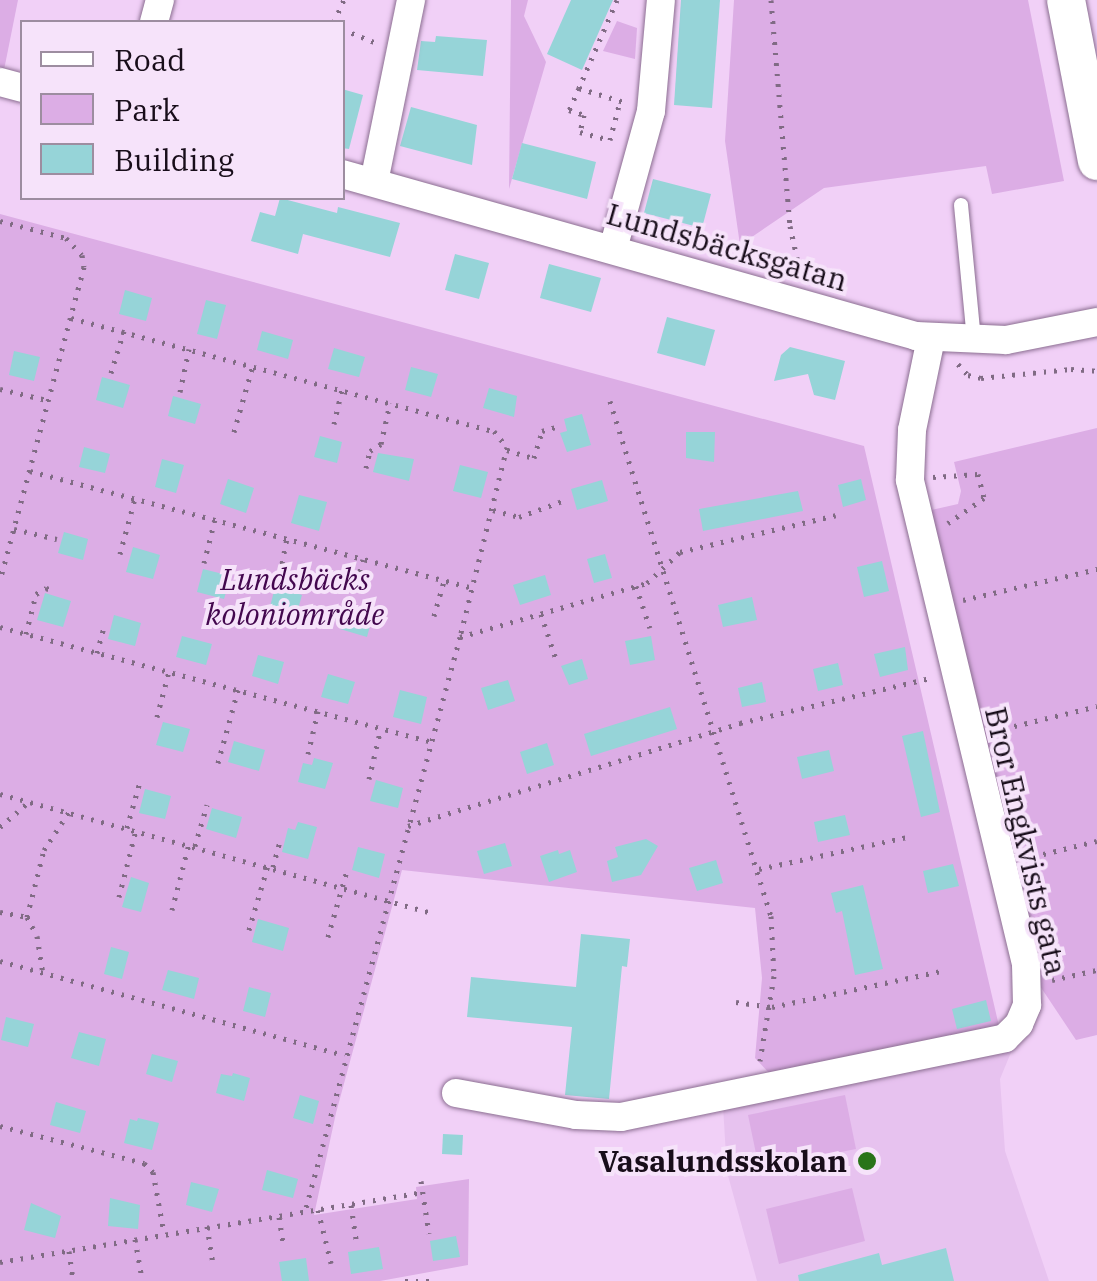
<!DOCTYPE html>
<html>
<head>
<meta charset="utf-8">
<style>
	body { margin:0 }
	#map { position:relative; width:1097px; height:1281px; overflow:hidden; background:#f1d0f7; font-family:"IBM Plex Serif",serif }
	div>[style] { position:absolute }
	.built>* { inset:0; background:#e7c2ef }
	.green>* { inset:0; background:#dcade5 }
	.building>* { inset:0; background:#96d4d8 }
	.path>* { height:5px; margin-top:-2.5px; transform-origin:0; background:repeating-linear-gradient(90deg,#806b84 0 2.5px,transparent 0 10.5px) }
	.roads { filter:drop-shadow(0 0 2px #8b6e91) drop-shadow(0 0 2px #8b6e91) }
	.service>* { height:14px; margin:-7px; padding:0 7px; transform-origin:7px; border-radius:7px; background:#fff }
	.minor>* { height:28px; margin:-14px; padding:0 14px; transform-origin:14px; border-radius:14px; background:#fff }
	.secondary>* { height:38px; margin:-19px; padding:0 19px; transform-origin:19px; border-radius:19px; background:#fff }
	.dots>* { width:28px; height:28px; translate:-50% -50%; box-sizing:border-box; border:5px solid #f6e3fa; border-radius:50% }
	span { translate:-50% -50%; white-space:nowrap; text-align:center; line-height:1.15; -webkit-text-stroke:8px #f6e3fa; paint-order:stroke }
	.street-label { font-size:30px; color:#180d1a }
	.park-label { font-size:30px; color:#43074e; font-style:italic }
	.poi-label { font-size:30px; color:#180d1a; font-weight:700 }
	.right { translate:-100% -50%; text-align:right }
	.legend { position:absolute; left:20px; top:20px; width:325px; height:180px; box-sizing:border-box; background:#f6e3fa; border:2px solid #9d8da0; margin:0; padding:12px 18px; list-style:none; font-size:30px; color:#180d1a }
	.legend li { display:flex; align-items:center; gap:20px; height:50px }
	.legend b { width:50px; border:2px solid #9d8da0 }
</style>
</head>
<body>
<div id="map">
	<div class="built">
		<div style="clip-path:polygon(1012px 1050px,1000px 1079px,1005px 1151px,1049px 1281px,757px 1281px,727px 1172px,723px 1106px)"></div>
	</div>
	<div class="green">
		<div style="clip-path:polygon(0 0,18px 0,3px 75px,0 75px)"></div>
		<div style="clip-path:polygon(511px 0,528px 0,524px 16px,546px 62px,509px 189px)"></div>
		<div style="clip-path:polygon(734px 0,1028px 0,1064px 181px,992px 194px,986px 166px,824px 188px,740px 245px,725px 141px)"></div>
		<div style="clip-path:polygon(617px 21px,637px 28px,635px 59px,603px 51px)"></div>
		<div style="clip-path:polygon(0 214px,864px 446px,999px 1026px,770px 1074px,755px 1058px,762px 978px,755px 908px,402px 870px,336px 1113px,314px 1215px,417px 1199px,416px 1187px,469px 1179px,468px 1265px,380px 1281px,0 1281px)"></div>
		<div style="clip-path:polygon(1097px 428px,1097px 1035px,1076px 1040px,1040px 986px,927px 511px,958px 504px,961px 491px,954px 462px)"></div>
		<div style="clip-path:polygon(845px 1095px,856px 1149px,759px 1168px,748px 1115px)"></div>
		<div style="clip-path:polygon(852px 1188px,865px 1241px,779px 1264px,766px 1209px)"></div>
	</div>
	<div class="building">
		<div style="clip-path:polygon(571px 0,613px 0,582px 70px,547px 54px)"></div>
		<div style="clip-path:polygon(681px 0,720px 0,712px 108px,674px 105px)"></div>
		<div style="clip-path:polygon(436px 36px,487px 40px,483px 76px,417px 70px,421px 41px,435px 42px)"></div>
		<div style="clip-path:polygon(342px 89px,363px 95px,349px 149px,342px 148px)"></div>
		<div style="clip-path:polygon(411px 107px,477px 125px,472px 165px,400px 146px)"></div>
		<div style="clip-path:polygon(522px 143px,596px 162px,587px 199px,512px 179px)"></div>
		<div style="clip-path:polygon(653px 179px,711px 194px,702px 228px,644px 213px)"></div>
		<div style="clip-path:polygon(280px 198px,337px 213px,338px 207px,400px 223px,390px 257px,303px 234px,298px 254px,251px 241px,260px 212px,275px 216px)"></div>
		<div style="clip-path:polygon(455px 254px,489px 263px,479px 299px,445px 290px)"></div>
		<div style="clip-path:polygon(549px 264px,601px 278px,591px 312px,540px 298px)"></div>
		<div style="clip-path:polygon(125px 290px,152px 298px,146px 321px,119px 314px)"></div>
		<div style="clip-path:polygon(206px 300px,226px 305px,217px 339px,197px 334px)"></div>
		<div style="clip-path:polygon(667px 317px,715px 330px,705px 366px,657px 353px)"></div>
		<div style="clip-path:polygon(262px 331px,293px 340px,288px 359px,257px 350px)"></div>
		<div style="clip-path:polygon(790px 347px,845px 361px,835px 400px,814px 395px,808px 374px,774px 381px,781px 355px)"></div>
		<div style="clip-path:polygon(334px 348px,365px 357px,359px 377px,328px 369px)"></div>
		<div style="clip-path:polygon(14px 351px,40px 357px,34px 381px,9px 375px)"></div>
		<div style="clip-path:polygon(411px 367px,438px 374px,431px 397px,405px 390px)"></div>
		<div style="clip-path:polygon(102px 377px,130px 385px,123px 408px,96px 400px)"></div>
		<div style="clip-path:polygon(489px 388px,517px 396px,514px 417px,483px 408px)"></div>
		<div style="clip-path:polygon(173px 396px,201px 404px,195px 424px,168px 416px)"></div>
		<div style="clip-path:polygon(582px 414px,591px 445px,567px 452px,560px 433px,567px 431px,564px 419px)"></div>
		<div style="clip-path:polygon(686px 432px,715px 432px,714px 462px,686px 458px)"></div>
		<div style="clip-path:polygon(320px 436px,342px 442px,337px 463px,314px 457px)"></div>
		<div style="clip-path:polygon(84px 447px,110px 454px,105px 473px,79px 467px)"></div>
		<div style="clip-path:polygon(378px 453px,414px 459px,409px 481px,373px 472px)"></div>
		<div style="clip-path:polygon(162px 459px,184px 465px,176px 493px,155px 487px)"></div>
		<div style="clip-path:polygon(460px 465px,488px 472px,481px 498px,453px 491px)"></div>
		<div style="clip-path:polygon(228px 479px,254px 488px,246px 513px,220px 504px)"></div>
		<div style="clip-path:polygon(861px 479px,866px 500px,843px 507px,838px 485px)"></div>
		<div style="clip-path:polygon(602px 480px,608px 501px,577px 510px,571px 489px)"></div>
		<div style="clip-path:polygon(798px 491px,803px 511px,703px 531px,699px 509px)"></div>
		<div style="clip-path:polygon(299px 495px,327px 502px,319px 531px,291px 523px)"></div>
		<div style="clip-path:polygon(64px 532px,88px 539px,83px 560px,58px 553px)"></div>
		<div style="clip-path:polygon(133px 547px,160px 555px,153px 579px,126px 572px)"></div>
		<div style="clip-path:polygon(605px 554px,612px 578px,594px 583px,587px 559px)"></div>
		<div style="clip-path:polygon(882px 561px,889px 591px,864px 597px,857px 567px)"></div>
		<div style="clip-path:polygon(203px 569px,231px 576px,224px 599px,197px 592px)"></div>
		<div style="clip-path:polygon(545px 575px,551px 595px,520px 605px,513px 585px)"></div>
		<div style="clip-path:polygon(275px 587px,302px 595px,296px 616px,269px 611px)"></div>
		<div style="clip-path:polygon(45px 593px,71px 601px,63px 627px,37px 620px)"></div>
		<div style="clip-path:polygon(752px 597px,757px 620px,723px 627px,718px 605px)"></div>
		<div style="clip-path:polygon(347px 607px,373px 615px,367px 637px,340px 629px)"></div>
		<div style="clip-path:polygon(114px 615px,141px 623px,135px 646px,108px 639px)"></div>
		<div style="clip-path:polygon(182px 636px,212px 644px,206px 665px,176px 657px)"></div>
		<div style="clip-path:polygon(651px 636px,655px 660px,630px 665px,625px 641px)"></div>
		<div style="clip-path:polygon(905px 647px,908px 670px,880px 677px,874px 654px)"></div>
		<div style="clip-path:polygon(258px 655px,284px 662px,278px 684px,252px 676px)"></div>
		<div style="clip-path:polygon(582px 659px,588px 679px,569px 685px,561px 666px)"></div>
		<div style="clip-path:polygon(838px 663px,843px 685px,818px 691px,813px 669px)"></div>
		<div style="clip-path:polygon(328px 674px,355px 682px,348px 704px,321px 697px)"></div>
		<div style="clip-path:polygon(508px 680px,515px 701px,488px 710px,481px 688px)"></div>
		<div style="clip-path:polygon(762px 682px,766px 702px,742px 707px,738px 688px)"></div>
		<div style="clip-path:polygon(400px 690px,427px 697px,421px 724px,393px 717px)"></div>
		<div style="clip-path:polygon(670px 707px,677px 729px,591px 756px,584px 734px)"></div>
		<div style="clip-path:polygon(163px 722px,190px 729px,183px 752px,156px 745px)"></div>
		<div style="clip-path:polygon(923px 731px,940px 812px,921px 817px,902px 736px)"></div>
		<div style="clip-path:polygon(234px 741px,265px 750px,259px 771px,228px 762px)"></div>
		<div style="clip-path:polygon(547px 743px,554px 765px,527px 774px,520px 752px)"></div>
		<div style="clip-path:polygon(829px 750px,834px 771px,802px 779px,797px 757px)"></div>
		<div style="clip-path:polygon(314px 758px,333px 763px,325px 789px,298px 782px,303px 763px,312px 765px)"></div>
		<div style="clip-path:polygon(376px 780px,403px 788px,398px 808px,370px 801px)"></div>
		<div style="clip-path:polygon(145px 789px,171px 796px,165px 819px,139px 813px)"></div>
		<div style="clip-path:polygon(212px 808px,242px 817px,236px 838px,206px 829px)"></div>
		<div style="clip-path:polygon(845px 815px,850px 835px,818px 842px,814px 822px)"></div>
		<div style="clip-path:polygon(298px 822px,317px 827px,308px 859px,282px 852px,288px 828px,295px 830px)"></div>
		<div style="clip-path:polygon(646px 839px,658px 846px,641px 875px,612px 882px,607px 861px,618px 857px,615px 847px)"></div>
		<div style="clip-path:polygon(505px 843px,512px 866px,484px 874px,477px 851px)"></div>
		<div style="clip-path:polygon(358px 847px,385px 854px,379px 878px,352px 870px)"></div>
		<div style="clip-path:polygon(558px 850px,559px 854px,570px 850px,577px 872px,549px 882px,540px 856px)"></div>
		<div style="clip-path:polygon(716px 860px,723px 883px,697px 891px,689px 868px)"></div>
		<div style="clip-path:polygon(953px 864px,959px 886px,928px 893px,923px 871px)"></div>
		<div style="clip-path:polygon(131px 877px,149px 883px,141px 912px,122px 907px)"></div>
		<div style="clip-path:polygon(863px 885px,883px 969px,855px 975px,842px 911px,836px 913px,831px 893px)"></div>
		<div style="clip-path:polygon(258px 919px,289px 928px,283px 951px,252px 942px)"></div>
		<div style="clip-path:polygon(581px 934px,630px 939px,627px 967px,622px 966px,609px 1099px,565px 1095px,572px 1027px,467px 1017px,471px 977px,576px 987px)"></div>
		<div style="clip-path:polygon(111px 947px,129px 952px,122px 979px,104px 974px)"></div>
		<div style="clip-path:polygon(168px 970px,199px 978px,194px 999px,162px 990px)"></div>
		<div style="clip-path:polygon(249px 987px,271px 993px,265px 1017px,243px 1011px)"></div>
		<div style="clip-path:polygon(986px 1000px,991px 1021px,957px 1029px,952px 1009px)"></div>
		<div style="clip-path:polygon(6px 1017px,34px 1024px,28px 1047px,1px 1040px)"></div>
		<div style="clip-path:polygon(79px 1032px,106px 1039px,99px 1066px,71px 1058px)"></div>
		<div style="clip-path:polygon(152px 1054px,178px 1061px,172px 1082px,146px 1074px)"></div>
		<div style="clip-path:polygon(233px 1073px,250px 1078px,244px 1101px,216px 1093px,221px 1074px,232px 1076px)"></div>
		<div style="clip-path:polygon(300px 1095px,319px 1101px,313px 1124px,293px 1118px)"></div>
		<div style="clip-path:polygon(56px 1102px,86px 1111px,80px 1133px,50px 1125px)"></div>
		<div style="clip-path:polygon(138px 1118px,159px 1123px,152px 1150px,124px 1143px,130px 1119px,137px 1121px)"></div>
		<div style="clip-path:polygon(443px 1134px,463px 1135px,462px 1155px,442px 1154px)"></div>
		<div style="clip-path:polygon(267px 1170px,298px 1179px,293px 1198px,262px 1190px)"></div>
		<div style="clip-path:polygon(191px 1182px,219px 1189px,212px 1212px,186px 1205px)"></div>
		<div style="clip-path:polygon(110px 1198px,140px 1205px,138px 1229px,108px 1226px)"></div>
		<div style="clip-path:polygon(31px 1203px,61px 1216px,55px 1238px,24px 1230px)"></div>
		<div style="clip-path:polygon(456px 1236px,460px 1257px,433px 1261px,430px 1241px)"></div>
		<div style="clip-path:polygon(379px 1247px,383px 1269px,351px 1274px,348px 1252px)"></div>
		<div style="clip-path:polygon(946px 1248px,954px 1281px,799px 1281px,798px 1275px,879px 1253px,882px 1265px)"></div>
		<div style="clip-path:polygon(306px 1258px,309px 1281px,282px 1281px,279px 1262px)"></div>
	</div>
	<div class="path">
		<div style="left:617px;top:0;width:96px;rotate:113.4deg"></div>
		<div style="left:579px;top:88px;width:50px;rotate:17.4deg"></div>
		<div style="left:771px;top:0;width:227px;rotate:85.2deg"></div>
		<div style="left:790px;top:226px;width:51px;rotate:77.6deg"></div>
		<div style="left:334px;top:22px;width:24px;rotate:-66deg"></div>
		<div style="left:342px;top:29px;width:38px;rotate:22deg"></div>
		<div style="left:579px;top:88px;width:24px;rotate:114deg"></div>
		<div style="left:569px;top:110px;width:16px;rotate:18deg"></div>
		<div style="left:584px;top:115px;width:17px;rotate:103deg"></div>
		<div style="left:580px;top:132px;width:31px;rotate:15deg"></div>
		<div style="left:610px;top:140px;width:40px;rotate:-75.6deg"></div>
		<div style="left:0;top:221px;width:68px;rotate:14.4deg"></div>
		<div style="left:66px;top:238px;width:23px;rotate:47deg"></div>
		<div style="left:82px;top:255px;width:12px;rotate:81deg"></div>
		<div style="left:84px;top:267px;width:324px;rotate:105deg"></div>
		<div style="left:71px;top:318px;width:438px;rotate:15deg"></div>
		<div style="left:494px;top:431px;width:21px;rotate:51deg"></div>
		<div style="left:507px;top:447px;width:196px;rotate:103.9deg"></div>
		<div style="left:460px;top:637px;width:596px;rotate:105.09deg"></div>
		<div style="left:958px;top:364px;width:15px;rotate:48deg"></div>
		<div style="left:968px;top:375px;width:13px;rotate:13deg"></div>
		<div style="left:981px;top:378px;width:90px;rotate:-5.7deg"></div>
		<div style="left:1071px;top:369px;width:26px;rotate:4deg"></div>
		<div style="left:111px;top:373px;width:44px;rotate:-72.8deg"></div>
		<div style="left:0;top:389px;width:48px;rotate:13.2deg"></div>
		<div style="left:180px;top:392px;width:44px;rotate:-78.2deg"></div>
		<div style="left:610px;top:401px;width:540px;rotate:72.64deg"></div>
		<div style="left:771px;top:916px;width:60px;rotate:87.1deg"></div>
		<div style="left:774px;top:976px;width:86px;rotate:99.4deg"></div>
		<div style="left:334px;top:424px;width:35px;rotate:-77deg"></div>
		<div style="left:234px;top:432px;width:70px;rotate:-74.2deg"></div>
		<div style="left:507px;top:450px;width:28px;rotate:17deg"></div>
		<div style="left:534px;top:458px;width:28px;rotate:-73deg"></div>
		<div style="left:542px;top:431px;width:15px;rotate:-16deg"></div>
		<div style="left:366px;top:468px;width:17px;rotate:-77deg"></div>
		<div style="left:370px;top:451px;width:13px;rotate:-32deg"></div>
		<div style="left:381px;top:444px;width:42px;rotate:-77.6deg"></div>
		<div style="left:30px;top:471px;width:457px;rotate:14.8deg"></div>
		<div style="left:933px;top:477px;width:45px;rotate:-3.8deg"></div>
		<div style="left:978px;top:474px;width:25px;rotate:76deg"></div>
		<div style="left:984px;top:498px;width:44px;rotate:145.2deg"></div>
		<div style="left:493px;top:510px;width:27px;rotate:15deg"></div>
		<div style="left:519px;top:517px;width:49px;rotate:-20.3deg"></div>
		<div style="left:14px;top:529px;width:44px;rotate:13.1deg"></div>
		<div style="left:120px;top:554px;width:58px;rotate:-75deg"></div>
		<div style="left:204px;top:563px;width:45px;rotate:-76deg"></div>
		<div style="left:278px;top:584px;width:47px;rotate:-78.9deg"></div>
		<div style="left:636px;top:586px;width:44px;rotate:71.6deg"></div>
		<div style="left:963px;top:600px;width:138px;rotate:-13deg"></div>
		<div style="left:352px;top:602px;width:44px;rotate:-75.7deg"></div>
		<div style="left:541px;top:614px;width:47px;rotate:71.6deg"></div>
		<div style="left:434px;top:616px;width:36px;rotate:-74deg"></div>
		<div style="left:0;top:627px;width:446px;rotate:14.9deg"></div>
		<div style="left:26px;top:634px;width:41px;rotate:-76deg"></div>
		<div style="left:36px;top:594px;width:12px;rotate:-31deg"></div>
		<div style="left:46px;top:588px;width:9px;rotate:18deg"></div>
		<div style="left:460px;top:637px;width:195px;rotate:-16.1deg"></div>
		<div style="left:647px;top:583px;width:45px;rotate:-43.2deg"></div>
		<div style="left:680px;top:552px;width:160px;rotate:-13.3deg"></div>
		<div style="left:97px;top:653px;width:27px;rotate:-75deg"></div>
		<div style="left:157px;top:717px;width:48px;rotate:-75.4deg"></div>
		<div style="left:994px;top:731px;width:106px;rotate:-13.6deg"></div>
		<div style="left:308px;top:754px;width:44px;rotate:-76.9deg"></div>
		<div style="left:218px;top:763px;width:76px;rotate:-74.7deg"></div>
		<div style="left:369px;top:779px;width:52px;rotate:-76.8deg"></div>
		<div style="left:0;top:794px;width:444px;rotate:15.4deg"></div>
		<div style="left:408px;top:826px;width:348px;rotate:-17.2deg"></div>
		<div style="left:740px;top:723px;width:199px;rotate:-13.3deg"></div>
		<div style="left:0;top:827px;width:37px;rotate:-41deg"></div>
		<div style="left:127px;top:828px;width:45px;rotate:-74.4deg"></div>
		<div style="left:195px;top:846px;width:43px;rotate:-73.7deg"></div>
		<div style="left:1023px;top:859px;width:76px;rotate:-13.7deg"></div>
		<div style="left:273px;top:867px;width:27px;rotate:-75deg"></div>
		<div style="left:759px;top:869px;width:157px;rotate:-12.2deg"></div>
		<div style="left:119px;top:897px;width:69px;rotate:-75.8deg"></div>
		<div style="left:172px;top:910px;width:68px;rotate:-75.6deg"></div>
		<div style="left:0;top:912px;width:27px;rotate:10deg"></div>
		<div style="left:27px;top:917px;width:21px;rotate:62deg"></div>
		<div style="left:37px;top:936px;width:36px;rotate:81deg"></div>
		<div style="left:27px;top:917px;width:69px;rotate:-75.8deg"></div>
		<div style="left:44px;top:850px;width:45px;rotate:-56.7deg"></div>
		<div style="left:249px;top:930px;width:68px;rotate:-73.7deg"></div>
		<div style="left:328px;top:937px;width:73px;rotate:-74.1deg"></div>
		<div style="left:0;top:961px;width:357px;rotate:15.3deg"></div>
		<div style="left:1052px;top:980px;width:46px;rotate:-12.5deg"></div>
		<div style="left:736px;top:1002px;width:36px;rotate:8deg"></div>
		<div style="left:772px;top:1007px;width:173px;rotate:-12deg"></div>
		<div style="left:0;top:1126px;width:149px;rotate:14.4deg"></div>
		<div style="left:144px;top:1163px;width:13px;rotate:45deg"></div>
		<div style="left:153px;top:1172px;width:62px;rotate:79.8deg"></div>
		<div style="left:421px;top:1181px;width:53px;rotate:81.3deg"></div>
		<div style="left:351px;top:1205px;width:40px;rotate:81.5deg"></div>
		<div style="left:318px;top:1210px;width:55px;rotate:76.2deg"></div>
		<div style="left:279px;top:1217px;width:31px;rotate:81deg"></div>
		<div style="left:207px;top:1226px;width:36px;rotate:81deg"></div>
		<div style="left:135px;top:1239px;width:39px;rotate:80deg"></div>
		<div style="left:69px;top:1251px;width:30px;rotate:82deg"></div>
		<div style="left:0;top:1262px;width:429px;rotate:-9.4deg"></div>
		<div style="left:405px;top:1281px;width:31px"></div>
	</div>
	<div class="roads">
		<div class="service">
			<div style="left:961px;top:205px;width:137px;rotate:84.5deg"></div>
		</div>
		<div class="minor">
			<div style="left:154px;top:22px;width:23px;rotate:-75deg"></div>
			<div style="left:0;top:82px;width:23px;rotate:15deg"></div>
			<div style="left:342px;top:174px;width:596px;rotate:15.76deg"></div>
			<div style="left:916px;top:336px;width:90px;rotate:2.5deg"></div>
			<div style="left:1006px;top:340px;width:93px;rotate:-11.2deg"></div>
			<div style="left:374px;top:182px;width:186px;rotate:-78.5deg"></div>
			<div style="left:613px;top:249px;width:143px;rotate:-74.6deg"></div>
			<div style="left:651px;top:111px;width:111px;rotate:-84.9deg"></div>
			<div style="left:456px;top:1093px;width:122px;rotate:10.4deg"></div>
			<div style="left:576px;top:1115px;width:45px;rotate:2.5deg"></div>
			<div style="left:621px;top:1117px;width:392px;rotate:-11.6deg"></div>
			<div style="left:1005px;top:1038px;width:20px;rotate:-45deg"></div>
			<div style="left:1019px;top:1024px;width:21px;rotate:-67deg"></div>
			<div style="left:1027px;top:1005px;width:41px;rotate:-91.4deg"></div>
			<div style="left:1026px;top:964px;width:498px;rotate:-103.5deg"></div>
			<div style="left:910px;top:480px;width:50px;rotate:-87.7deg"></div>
			<div style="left:912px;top:430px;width:94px;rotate:-78.3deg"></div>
		</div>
		<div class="secondary">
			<div style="left:1066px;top:0;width:164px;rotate:79.1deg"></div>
		</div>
	</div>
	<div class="dots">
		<div style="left:867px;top:1161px;background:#297419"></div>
	</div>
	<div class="street-label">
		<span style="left:727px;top:247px;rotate:16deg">Lundsbäcksgatan</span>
		<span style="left:1026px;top:841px;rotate:77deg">Bror Engkvists gata</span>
	</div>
	<div class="park-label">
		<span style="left:295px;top:596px">Lundsbäcks<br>koloniområde</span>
	</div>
	<div class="poi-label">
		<span class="right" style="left:847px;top:1161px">Vasalundsskolan</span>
	</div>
	<ul class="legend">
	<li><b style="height:12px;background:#fff"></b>Road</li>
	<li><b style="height:28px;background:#dcade5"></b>Park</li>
	<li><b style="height:28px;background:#96d4d8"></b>Building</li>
	</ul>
</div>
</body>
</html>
